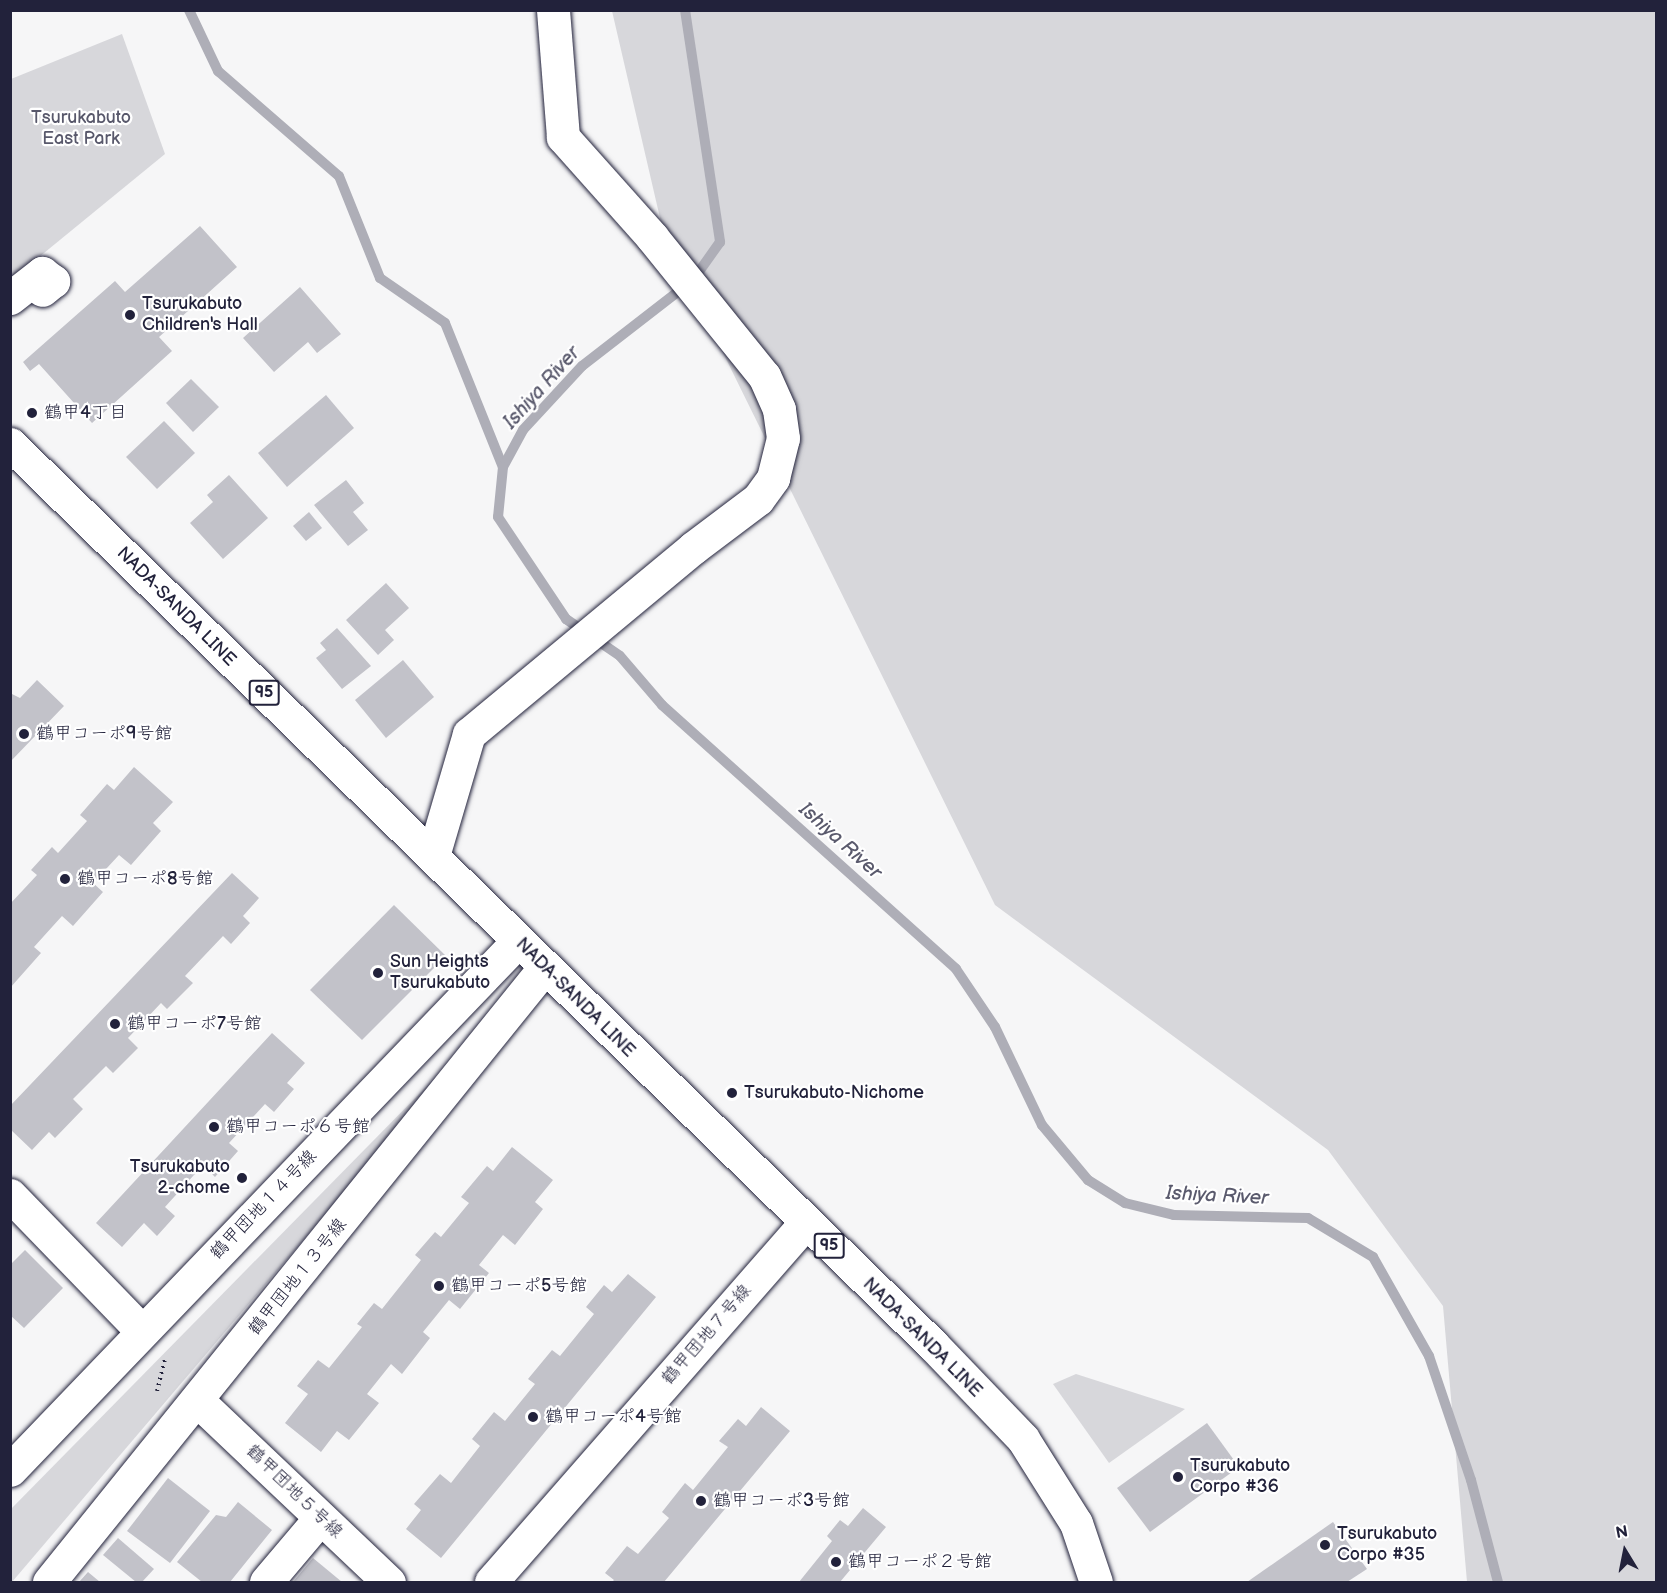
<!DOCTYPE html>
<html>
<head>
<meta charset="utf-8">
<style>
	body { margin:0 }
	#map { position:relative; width:1667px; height:1593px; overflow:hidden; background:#f6f6f7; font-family:"Balsamiq Sans","Klee One",sans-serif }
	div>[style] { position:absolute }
	.green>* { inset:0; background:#d7d7db }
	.stream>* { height:10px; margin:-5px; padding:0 5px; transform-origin:5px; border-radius:5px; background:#aeaeb7 }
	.building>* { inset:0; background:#c2c2c9 }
	.path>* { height:4px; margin-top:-2px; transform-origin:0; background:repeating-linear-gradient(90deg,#22223b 0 1.5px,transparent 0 6px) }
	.roads { filter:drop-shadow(0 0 2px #22223b) drop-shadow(0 0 2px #22223b) }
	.minor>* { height:33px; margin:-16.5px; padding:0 16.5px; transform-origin:16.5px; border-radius:16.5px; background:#fff }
	.major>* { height:33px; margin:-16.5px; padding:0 16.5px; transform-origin:16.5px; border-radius:16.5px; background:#fff }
	.dots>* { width:16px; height:16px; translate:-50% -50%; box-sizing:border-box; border:3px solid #fff; border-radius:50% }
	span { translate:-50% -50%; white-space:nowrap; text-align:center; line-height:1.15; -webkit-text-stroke:4.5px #fff; paint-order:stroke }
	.shield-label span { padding:2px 4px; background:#fff; border:2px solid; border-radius:4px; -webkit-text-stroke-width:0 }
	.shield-label { font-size:16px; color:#22223b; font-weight:700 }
	.park-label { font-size:18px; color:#58586b }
	.poi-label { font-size:18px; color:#22223b }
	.left { translate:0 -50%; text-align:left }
	.right { translate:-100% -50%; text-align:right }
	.street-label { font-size:18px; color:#22223b }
	.water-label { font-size:20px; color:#5a5a6d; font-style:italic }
	.frame { position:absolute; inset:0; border:12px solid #22223b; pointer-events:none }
	.north { position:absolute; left:1595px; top:1521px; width:60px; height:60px; -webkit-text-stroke:4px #fff; paint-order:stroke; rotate:350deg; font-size:16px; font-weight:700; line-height:24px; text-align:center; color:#22223b }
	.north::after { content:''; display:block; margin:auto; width:21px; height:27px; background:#22223b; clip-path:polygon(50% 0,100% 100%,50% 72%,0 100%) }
</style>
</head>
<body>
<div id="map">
	<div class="green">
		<div style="clip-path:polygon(612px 11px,1656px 11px,1656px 1582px,1467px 1582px,1443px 1306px,1328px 1150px,995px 905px,663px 231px)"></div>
		<div style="clip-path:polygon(122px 34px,165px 154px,11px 280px,11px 79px)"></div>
		<div style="clip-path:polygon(484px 1028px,12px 1582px,11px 1582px,11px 1509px)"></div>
		<div style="clip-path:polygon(1076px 1374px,1185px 1409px,1109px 1463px,1053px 1384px)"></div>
	</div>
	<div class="stream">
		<div style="left:189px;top:10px;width:68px;rotate:64.6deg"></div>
		<div style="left:218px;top:71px;width:160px;rotate:41deg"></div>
		<div style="left:339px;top:176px;width:110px;rotate:68.1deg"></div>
		<div style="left:380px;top:278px;width:79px;rotate:34.7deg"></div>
		<div style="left:445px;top:323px;width:155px;rotate:68.1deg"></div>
		<div style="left:685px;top:10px;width:235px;rotate:81.4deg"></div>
		<div style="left:720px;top:242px;width:47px;rotate:125.4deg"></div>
		<div style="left:693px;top:280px;width:140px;rotate:142.2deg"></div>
		<div style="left:582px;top:366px;width:87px;rotate:132.7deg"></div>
		<div style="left:523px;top:430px;width:42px;rotate:118.4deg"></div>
		<div style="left:503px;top:467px;width:50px;rotate:95.7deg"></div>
		<div style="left:498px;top:517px;width:123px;rotate:56.3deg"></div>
		<div style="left:566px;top:619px;width:65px;rotate:34.4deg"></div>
		<div style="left:620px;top:656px;width:65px;rotate:49.4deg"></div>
		<div style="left:662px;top:705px;width:395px;rotate:41.9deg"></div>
		<div style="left:956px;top:969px;width:70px;rotate:56.1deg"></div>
		<div style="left:995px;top:1027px;width:109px;rotate:64.4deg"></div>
		<div style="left:1042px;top:1125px;width:72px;rotate:50.1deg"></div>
		<div style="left:1088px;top:1180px;width:44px;rotate:31.9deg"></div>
		<div style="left:1125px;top:1203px;width:50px;rotate:13.8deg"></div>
		<div style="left:1174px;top:1215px;width:134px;rotate:1.3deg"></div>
		<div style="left:1308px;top:1218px;width:76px;rotate:31deg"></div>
		<div style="left:1373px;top:1257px;width:114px;rotate:60.5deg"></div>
		<div style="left:1429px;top:1356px;width:131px;rotate:71.3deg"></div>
		<div style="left:1471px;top:1480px;width:106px;rotate:75.2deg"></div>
	</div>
	<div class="building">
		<div style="clip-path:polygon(200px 226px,237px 267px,159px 337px,172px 351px,92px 423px,39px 364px,30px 371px,23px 362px,115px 281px,125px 292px)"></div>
		<div style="clip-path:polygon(300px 287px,341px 334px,317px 353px,308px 342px,274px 372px,243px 338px)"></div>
		<div style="clip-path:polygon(191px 379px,219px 407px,193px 432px,166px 403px)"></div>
		<div style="clip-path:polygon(326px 395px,354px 428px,287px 487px,258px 453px)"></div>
		<div style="clip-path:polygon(164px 421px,195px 453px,157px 489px,126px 457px)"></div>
		<div style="clip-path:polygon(229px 475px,268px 518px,223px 559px,190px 523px,213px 502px,207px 495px)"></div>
		<div style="clip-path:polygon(346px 480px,364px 503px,353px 512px,368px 530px,348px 546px,314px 505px)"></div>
		<div style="clip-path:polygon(309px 512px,322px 528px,306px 541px,293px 526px)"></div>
		<div style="clip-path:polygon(386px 583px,409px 608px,385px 630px,394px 640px,378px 655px,346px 620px)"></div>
		<div style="clip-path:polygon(337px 628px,371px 666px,342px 689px,316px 658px,326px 650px,320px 643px)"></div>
		<div style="clip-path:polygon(403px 660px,434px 697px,386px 738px,355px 700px)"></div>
		<div style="clip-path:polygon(37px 680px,64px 706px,10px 762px,10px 693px,20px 698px)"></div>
		<div style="clip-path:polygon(134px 767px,173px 802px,153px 823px,161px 831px,131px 865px,119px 855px,93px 883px,103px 892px,73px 926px,62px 916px,34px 947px,41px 953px,10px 988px,10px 904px,37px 875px,31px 870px,52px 847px,58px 853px,87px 821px,80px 815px,107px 784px,114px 790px)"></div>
		<div style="clip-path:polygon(232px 873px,259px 898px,243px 916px,250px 923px,231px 944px,223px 936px,185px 976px,193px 983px,167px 1009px,161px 1003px,128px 1038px,138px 1048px,113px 1073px,106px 1066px,73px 1099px,83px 1109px,55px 1138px,49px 1132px,32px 1150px,10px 1129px,10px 1106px)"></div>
		<div style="clip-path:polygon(394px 905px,446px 956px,362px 1040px,310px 990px)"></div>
		<div style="clip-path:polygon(272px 1033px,305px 1063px,287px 1083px,294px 1089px,274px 1112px,265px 1104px,229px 1143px,238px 1151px,215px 1177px,203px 1165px,165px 1207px,175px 1216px,157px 1236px,144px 1223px,122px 1247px,96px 1223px)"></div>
		<div style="clip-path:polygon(512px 1147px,553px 1180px,535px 1202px,543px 1209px,515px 1245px,503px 1235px,479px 1265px,489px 1273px,460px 1309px,449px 1300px,423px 1332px,430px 1338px,402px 1374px,391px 1364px,367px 1394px,379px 1403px,349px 1440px,337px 1431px,321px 1452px,285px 1423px,308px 1394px,297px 1386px,318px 1360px,329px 1368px,362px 1327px,357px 1324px,374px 1303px,382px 1309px,421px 1260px,415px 1255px,435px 1232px,441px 1237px,469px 1203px,461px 1197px,487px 1166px,493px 1171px)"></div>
		<div style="clip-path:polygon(25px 1250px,63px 1288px,24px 1328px,10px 1315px,10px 1265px)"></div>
		<div style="clip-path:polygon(628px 1274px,656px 1297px,441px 1558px,406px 1529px,421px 1510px,414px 1504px,440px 1474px,451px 1483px,480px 1446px,472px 1439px,494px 1412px,505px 1421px,535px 1384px,528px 1379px,552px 1350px,560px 1356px,594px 1314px,586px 1307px,604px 1285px,612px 1292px)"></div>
		<div style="clip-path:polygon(761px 1407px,790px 1431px,664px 1582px,612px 1582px,614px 1580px,605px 1573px,627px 1546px,638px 1554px,669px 1518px,662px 1512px,685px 1483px,693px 1490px,728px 1447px,719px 1441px,738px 1419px,746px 1426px)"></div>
		<div style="clip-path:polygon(1207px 1423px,1239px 1467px,1150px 1532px,1117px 1488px)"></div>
		<div style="clip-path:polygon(168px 1478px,210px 1511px,170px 1563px,127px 1531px)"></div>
		<div style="clip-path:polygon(238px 1502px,272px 1530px,230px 1582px,202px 1582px,177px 1562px,216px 1515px,226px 1517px)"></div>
		<div style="clip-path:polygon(863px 1508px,886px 1527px,840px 1582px,799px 1582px,832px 1541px,827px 1536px,840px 1520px,848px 1526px)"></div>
		<div style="clip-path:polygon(1333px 1522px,1367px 1569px,1347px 1582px,1247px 1582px)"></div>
		<div style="clip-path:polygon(118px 1538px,154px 1569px,142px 1582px,136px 1582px,103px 1555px)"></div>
		<div style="clip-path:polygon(313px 1558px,342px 1582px,293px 1582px)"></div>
		<div style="clip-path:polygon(88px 1572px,100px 1582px,79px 1582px)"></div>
	</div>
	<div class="path">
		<div style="left:157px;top:1391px;width:32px;rotate:-76deg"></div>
	</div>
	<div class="roads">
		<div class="minor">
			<div style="left:10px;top:298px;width:41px;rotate:-38deg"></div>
			<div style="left:42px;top:273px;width:14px;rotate:36deg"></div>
			<div style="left:53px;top:281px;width:14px;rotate:141deg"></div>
			<div style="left:433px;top:856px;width:127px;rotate:-73.6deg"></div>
			<div style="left:469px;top:734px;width:291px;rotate:-39.7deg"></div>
			<div style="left:693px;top:548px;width:81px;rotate:-37deg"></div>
			<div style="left:758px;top:499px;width:26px;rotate:-54deg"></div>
			<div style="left:773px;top:478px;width:41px;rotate:-76deg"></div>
			<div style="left:783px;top:438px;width:29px;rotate:-98deg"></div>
			<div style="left:779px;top:409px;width:36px;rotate:-114deg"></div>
			<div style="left:764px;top:376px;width:179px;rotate:-128.9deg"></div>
			<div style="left:652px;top:237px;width:134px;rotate:-131.7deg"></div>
			<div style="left:563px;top:137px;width:127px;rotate:-94.5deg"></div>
			<div style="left:10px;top:1195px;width:190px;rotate:45.9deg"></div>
			<div style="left:199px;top:1402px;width:262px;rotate:43.5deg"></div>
			<div style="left:10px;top:1470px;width:733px;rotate:-46.16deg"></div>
			<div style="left:49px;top:1582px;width:789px;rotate:-51.12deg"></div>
			<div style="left:266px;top:1582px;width:84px;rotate:-49.8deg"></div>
			<div style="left:491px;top:1582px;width:477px;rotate:-48.8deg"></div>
		</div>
		<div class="major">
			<div style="left:10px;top:444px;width:1290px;rotate:44.31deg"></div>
			<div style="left:933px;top:1345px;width:130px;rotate:46.2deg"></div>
			<div style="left:1023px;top:1439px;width:99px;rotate:57.8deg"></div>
			<div style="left:1076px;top:1523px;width:62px;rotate:71.3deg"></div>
		</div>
	</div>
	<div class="dots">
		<div style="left:130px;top:315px;background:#22223b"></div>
		<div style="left:32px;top:413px;background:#22223b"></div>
		<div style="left:24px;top:734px;background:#22223b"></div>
		<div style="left:65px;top:879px;background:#22223b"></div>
		<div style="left:378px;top:973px;background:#22223b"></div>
		<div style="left:115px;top:1024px;background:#22223b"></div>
		<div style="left:732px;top:1093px;background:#22223b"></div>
		<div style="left:214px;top:1127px;background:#22223b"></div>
		<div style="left:242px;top:1178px;background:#22223b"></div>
		<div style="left:439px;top:1286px;background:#22223b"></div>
		<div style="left:533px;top:1417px;background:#22223b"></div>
		<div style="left:1178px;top:1477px;background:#22223b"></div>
		<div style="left:701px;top:1501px;background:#22223b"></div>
		<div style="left:1325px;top:1545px;background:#22223b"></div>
		<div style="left:836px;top:1562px;background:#22223b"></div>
	</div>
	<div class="shield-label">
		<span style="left:264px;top:693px">95</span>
		<span style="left:829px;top:1246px">95</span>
	</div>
	<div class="park-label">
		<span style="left:81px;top:129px">Tsurukabuto<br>East Park</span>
	</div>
	<div class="poi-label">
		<span class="left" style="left:142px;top:315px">Tsurukabuto<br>Children's Hall</span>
		<span class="left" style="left:44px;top:413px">鶴甲4丁目</span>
		<span class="left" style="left:36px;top:734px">鶴甲コーポ9号館</span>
		<span class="left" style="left:77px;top:879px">鶴甲コーポ8号館</span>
		<span class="left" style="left:390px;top:973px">Sun Heights<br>Tsurukabuto</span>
		<span class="left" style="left:127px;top:1024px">鶴甲コーポ7号館</span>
		<span class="left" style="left:744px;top:1093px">Tsurukabuto-Nichome</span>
		<span class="left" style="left:226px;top:1127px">鶴甲コーポ６号館</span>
		<span class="right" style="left:230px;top:1178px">Tsurukabuto<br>2-chome</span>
		<span class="left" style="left:451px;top:1286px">鶴甲コーポ5号館</span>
		<span class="left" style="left:545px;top:1417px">鶴甲コーポ4号館</span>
		<span class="left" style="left:1190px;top:1477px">Tsurukabuto<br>Corpo #36</span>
		<span class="left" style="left:713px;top:1501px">鶴甲コーポ3号館</span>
		<span class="left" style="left:1337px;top:1545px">Tsurukabuto<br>Corpo #35</span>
		<span class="left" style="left:848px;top:1562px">鶴甲コーポ２号館</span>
	</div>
	<div class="street-label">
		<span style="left:176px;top:607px;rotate:45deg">NADA-SANDA LINE</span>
		<span style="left:575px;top:998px;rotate:45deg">NADA-SANDA LINE</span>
		<span style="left:264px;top:1205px;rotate:-46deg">鶴甲団地１４号線</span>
		<span style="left:298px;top:1277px;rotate:-51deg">鶴甲団地１３号線</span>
		<span style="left:707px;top:1335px;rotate:-49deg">鶴甲団地７号線</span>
		<span style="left:922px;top:1338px;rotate:45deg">NADA-SANDA LINE</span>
		<span style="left:294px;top:1492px;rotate:44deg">鶴甲団地５号線</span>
	</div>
	<div class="water-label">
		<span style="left:542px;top:388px;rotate:-48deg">Ishiya River</span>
		<span style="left:840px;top:841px;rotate:42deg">Ishiya River</span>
		<span style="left:1217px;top:1196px;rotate:3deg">Ishiya River</span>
	</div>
	<div class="frame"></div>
	<div class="north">N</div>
</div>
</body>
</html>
